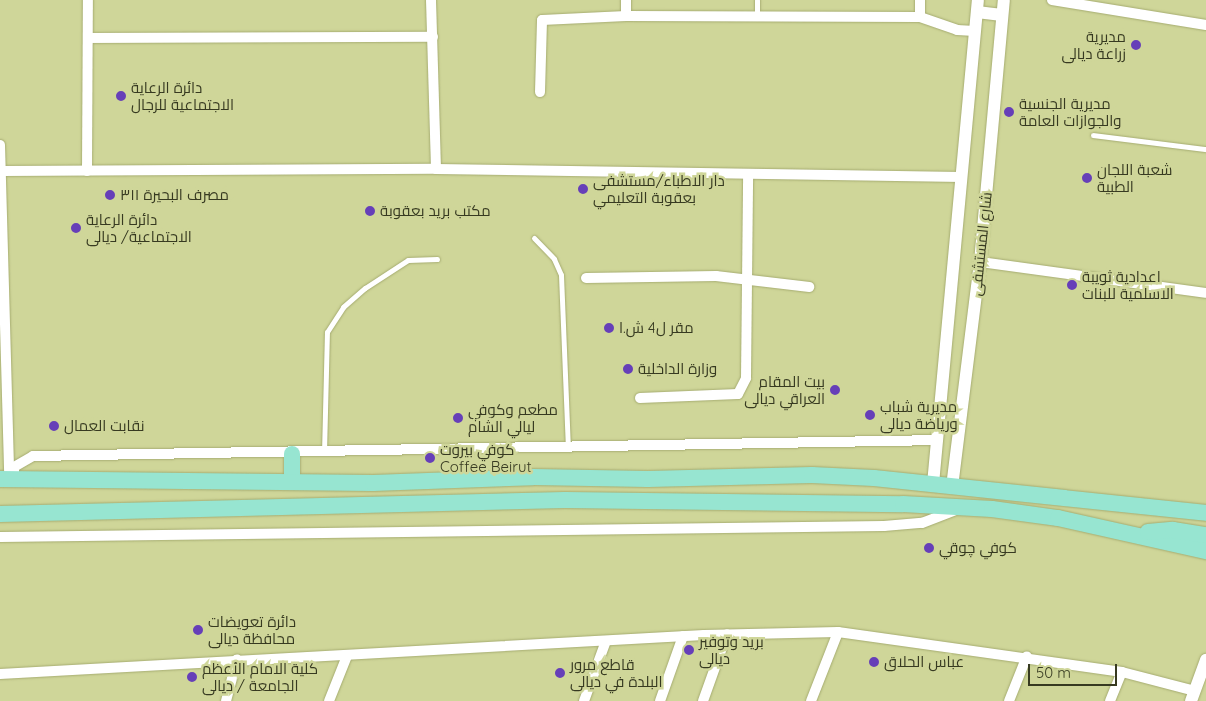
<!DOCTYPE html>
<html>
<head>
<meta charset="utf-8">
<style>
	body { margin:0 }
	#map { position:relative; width:1206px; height:701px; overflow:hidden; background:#cfd699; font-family:Quicksand,Cairo,sans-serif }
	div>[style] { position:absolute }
	.roads { filter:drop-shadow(0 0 1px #a6ac71) drop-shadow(0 0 1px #a6ac71) }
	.service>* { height:5px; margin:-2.5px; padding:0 2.5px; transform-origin:2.5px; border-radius:2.5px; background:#fff }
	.minor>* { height:10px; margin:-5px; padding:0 5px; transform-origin:5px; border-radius:5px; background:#fff }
	.tertiary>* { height:12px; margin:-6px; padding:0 6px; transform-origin:6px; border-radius:6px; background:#fff }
	.primary>* { height:16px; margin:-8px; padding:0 8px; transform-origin:8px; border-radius:8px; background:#97e5d1 }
	.dots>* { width:14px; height:14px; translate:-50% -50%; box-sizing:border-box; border:2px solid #cfd699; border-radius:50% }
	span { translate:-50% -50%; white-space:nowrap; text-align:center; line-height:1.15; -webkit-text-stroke:5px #cfd699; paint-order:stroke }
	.poi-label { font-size:15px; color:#373a21 }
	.right { translate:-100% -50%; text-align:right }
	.left { translate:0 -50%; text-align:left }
	.street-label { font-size:15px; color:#373a21 }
	.scale { position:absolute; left:1028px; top:664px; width:89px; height:22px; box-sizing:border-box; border:2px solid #373a21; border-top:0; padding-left:6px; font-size:15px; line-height:18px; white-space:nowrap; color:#373a21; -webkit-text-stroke:4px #cfd699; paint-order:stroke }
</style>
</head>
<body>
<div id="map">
	<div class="roads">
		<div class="service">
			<div style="left:757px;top:17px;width:17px;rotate:-90deg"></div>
			<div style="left:1093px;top:135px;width:114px;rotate:7.1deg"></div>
			<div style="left:534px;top:238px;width:29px;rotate:46deg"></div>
			<div style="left:554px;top:259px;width:17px;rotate:66deg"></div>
			<div style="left:561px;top:275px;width:172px;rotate:87.7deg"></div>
			<div style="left:324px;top:453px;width:121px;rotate:-88.6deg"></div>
			<div style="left:327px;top:332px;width:30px;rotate:-57deg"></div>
			<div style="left:343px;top:307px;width:29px;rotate:-41deg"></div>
			<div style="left:365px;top:288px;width:51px;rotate:-33.1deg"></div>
			<div style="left:408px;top:260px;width:29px;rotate:-2deg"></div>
		</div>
		<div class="minor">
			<div style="left:431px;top:0;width:169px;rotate:88.3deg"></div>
			<div style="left:626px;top:0;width:16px;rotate:90deg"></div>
			<div style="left:1052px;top:0;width:156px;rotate:9.2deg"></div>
			<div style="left:920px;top:17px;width:17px;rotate:-90deg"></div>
			<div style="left:88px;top:38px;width:345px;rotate:-0.2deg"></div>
			<div style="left:540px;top:92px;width:72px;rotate:-88.4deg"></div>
			<div style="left:542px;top:20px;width:84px;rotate:-2.7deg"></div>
			<div style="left:626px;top:16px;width:294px;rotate:0.2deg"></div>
			<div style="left:920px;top:17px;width:39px;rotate:19deg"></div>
			<div style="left:957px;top:30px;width:18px;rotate:3deg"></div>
			<div style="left:0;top:145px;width:330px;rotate:88.4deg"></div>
			<div style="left:1px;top:171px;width:435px;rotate:-0.3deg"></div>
			<div style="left:436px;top:169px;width:526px;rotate:0.87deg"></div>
			<div style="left:87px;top:171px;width:171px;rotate:-89.7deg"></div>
			<div style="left:980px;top:262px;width:228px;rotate:7.8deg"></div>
			<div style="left:586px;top:278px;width:130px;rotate:-0.9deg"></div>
			<div style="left:716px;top:276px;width:94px;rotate:6.7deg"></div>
			<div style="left:640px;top:398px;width:98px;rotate:-2.3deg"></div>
			<div style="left:738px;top:394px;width:18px;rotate:-63deg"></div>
			<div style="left:746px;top:378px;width:204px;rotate:-89.4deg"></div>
			<div style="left:14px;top:477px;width:10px;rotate:-90deg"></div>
			<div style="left:14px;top:467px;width:22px;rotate:-30deg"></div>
			<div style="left:33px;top:456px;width:904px;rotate:-1.01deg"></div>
			<div style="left:0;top:537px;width:884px;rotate:-0.71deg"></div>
			<div style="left:884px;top:526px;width:38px;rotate:-5deg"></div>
			<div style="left:922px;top:523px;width:36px;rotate:-21deg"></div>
			<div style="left:0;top:674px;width:705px;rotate:-3.17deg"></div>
			<div style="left:704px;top:635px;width:134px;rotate:-1.3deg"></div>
			<div style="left:838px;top:632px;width:287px;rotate:8deg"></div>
			<div style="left:1122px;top:672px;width:75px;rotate:14.6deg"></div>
			<div style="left:226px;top:701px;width:43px;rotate:-75.3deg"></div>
			<div style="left:329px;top:701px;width:48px;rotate:-68.2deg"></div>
			<div style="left:584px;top:701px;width:64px;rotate:-69.9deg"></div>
			<div style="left:660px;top:701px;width:69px;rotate:-70.5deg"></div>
			<div style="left:703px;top:701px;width:71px;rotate:-70.3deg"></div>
			<div style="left:811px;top:701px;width:74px;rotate:-68.6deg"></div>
			<div style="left:1009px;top:701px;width:48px;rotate:-68.2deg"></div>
			<div style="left:1110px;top:701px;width:31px;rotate:-68deg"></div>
		</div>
		<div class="tertiary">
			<div style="left:977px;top:12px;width:25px;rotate:7deg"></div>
			<div style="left:933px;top:484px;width:486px;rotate:-84.7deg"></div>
			<div style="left:952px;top:487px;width:227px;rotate:-82.9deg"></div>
			<div style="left:980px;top:262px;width:263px;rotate:-84.8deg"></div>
			<div style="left:1191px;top:701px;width:44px;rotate:-69.9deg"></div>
		</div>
		<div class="primary">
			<div style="left:292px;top:454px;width:28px;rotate:90deg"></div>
			<div style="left:0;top:479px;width:373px;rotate:0.6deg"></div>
			<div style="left:373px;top:483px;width:160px;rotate:-2.1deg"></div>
			<div style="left:533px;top:477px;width:115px;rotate:1deg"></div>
			<div style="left:648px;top:479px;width:164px;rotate:-1.4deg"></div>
			<div style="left:812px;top:475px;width:62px;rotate:2.8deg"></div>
			<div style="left:874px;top:478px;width:334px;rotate:6deg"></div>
			<div style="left:0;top:514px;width:565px;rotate:-1.42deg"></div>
			<div style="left:565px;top:500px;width:338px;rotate:0.7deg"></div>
			<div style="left:903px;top:504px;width:89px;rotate:3.2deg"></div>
			<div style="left:992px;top:509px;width:67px;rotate:7.8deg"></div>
			<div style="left:1058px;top:518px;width:152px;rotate:12.6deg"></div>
			<div style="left:1148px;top:532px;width:25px;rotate:-5deg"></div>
			<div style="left:1173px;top:530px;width:33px;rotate:9deg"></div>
		</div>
	</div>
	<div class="dots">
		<div style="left:1136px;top:45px;background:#663fb8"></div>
		<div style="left:121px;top:96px;background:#663fb8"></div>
		<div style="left:1009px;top:112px;background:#663fb8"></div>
		<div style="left:1087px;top:178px;background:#663fb8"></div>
		<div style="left:583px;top:189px;background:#663fb8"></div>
		<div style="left:110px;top:195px;background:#663fb8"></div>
		<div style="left:370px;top:211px;background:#663fb8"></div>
		<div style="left:76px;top:228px;background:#663fb8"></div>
		<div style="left:1072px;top:285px;background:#663fb8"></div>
		<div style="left:609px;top:328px;background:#663fb8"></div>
		<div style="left:628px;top:369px;background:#663fb8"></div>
		<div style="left:835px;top:390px;background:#663fb8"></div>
		<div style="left:870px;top:415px;background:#663fb8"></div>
		<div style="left:458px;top:418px;background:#663fb8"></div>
		<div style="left:54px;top:426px;background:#663fb8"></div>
		<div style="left:430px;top:458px;background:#663fb8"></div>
		<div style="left:929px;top:548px;background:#663fb8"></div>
		<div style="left:198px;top:630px;background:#663fb8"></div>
		<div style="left:689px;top:650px;background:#663fb8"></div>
		<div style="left:874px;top:662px;background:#663fb8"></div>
		<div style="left:560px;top:673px;background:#663fb8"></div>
		<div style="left:192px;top:677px;background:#663fb8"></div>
	</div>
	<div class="poi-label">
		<span class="right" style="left:1126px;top:45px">مديرية<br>زراعة ديالى</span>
		<span class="left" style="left:131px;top:96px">دائرة الرعاية<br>الاجتماعية للرجال</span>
		<span class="left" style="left:1019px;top:112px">مديرية الجنسية<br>والجوازات العامة</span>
		<span class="left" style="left:1097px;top:178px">شعبة اللجان<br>الطبية</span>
		<span class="left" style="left:593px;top:189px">دار الاطباء/مستشفى<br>بعقوبة التعليمي</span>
		<span class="left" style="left:120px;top:195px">مصرف البحيرة ٣١١</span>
		<span class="left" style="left:380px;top:211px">مكتب بريد بعقوبة</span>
		<span class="left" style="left:86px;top:228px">دائرة الرعاية<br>الاجتماعية/ ديالى</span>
		<span class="left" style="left:1082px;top:285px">اعدادية ثويبة<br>الاسلمية للبنات</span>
		<span class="left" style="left:619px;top:328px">مقر ل4 ش.ا</span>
		<span class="left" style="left:638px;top:369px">وزارة الداخلية</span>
		<span class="right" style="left:825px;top:390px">بيت المقام<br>العراقي ديالى</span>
		<span class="left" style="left:880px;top:415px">مديرية شباب<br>ورياضة ديالى</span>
		<span class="left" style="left:468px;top:418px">مطعم وكوفي<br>ليالي الشام</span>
		<span class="left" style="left:64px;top:426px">نقابت العمال</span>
		<span class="left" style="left:440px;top:458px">كوفي بيروت<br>Coffee Beirut</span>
		<span class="left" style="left:939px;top:548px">كوفي چوقي</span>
		<span class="left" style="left:208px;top:630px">دائرة تعويضات<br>محافظة ديالى</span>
		<span class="left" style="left:699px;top:650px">بريد وتوفير<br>ديالى</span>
		<span class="left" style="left:884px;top:662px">عباس الحلاق</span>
		<span class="left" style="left:570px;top:673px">قاطع مرور<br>البلدة في ديالى</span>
		<span class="left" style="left:202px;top:677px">كلية الامام الأعظم<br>الجامعة / ديالى</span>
	</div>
	<div class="street-label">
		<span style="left:981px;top:244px;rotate:-84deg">شارع المستشفى</span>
	</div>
	<div class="scale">50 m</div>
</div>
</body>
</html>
